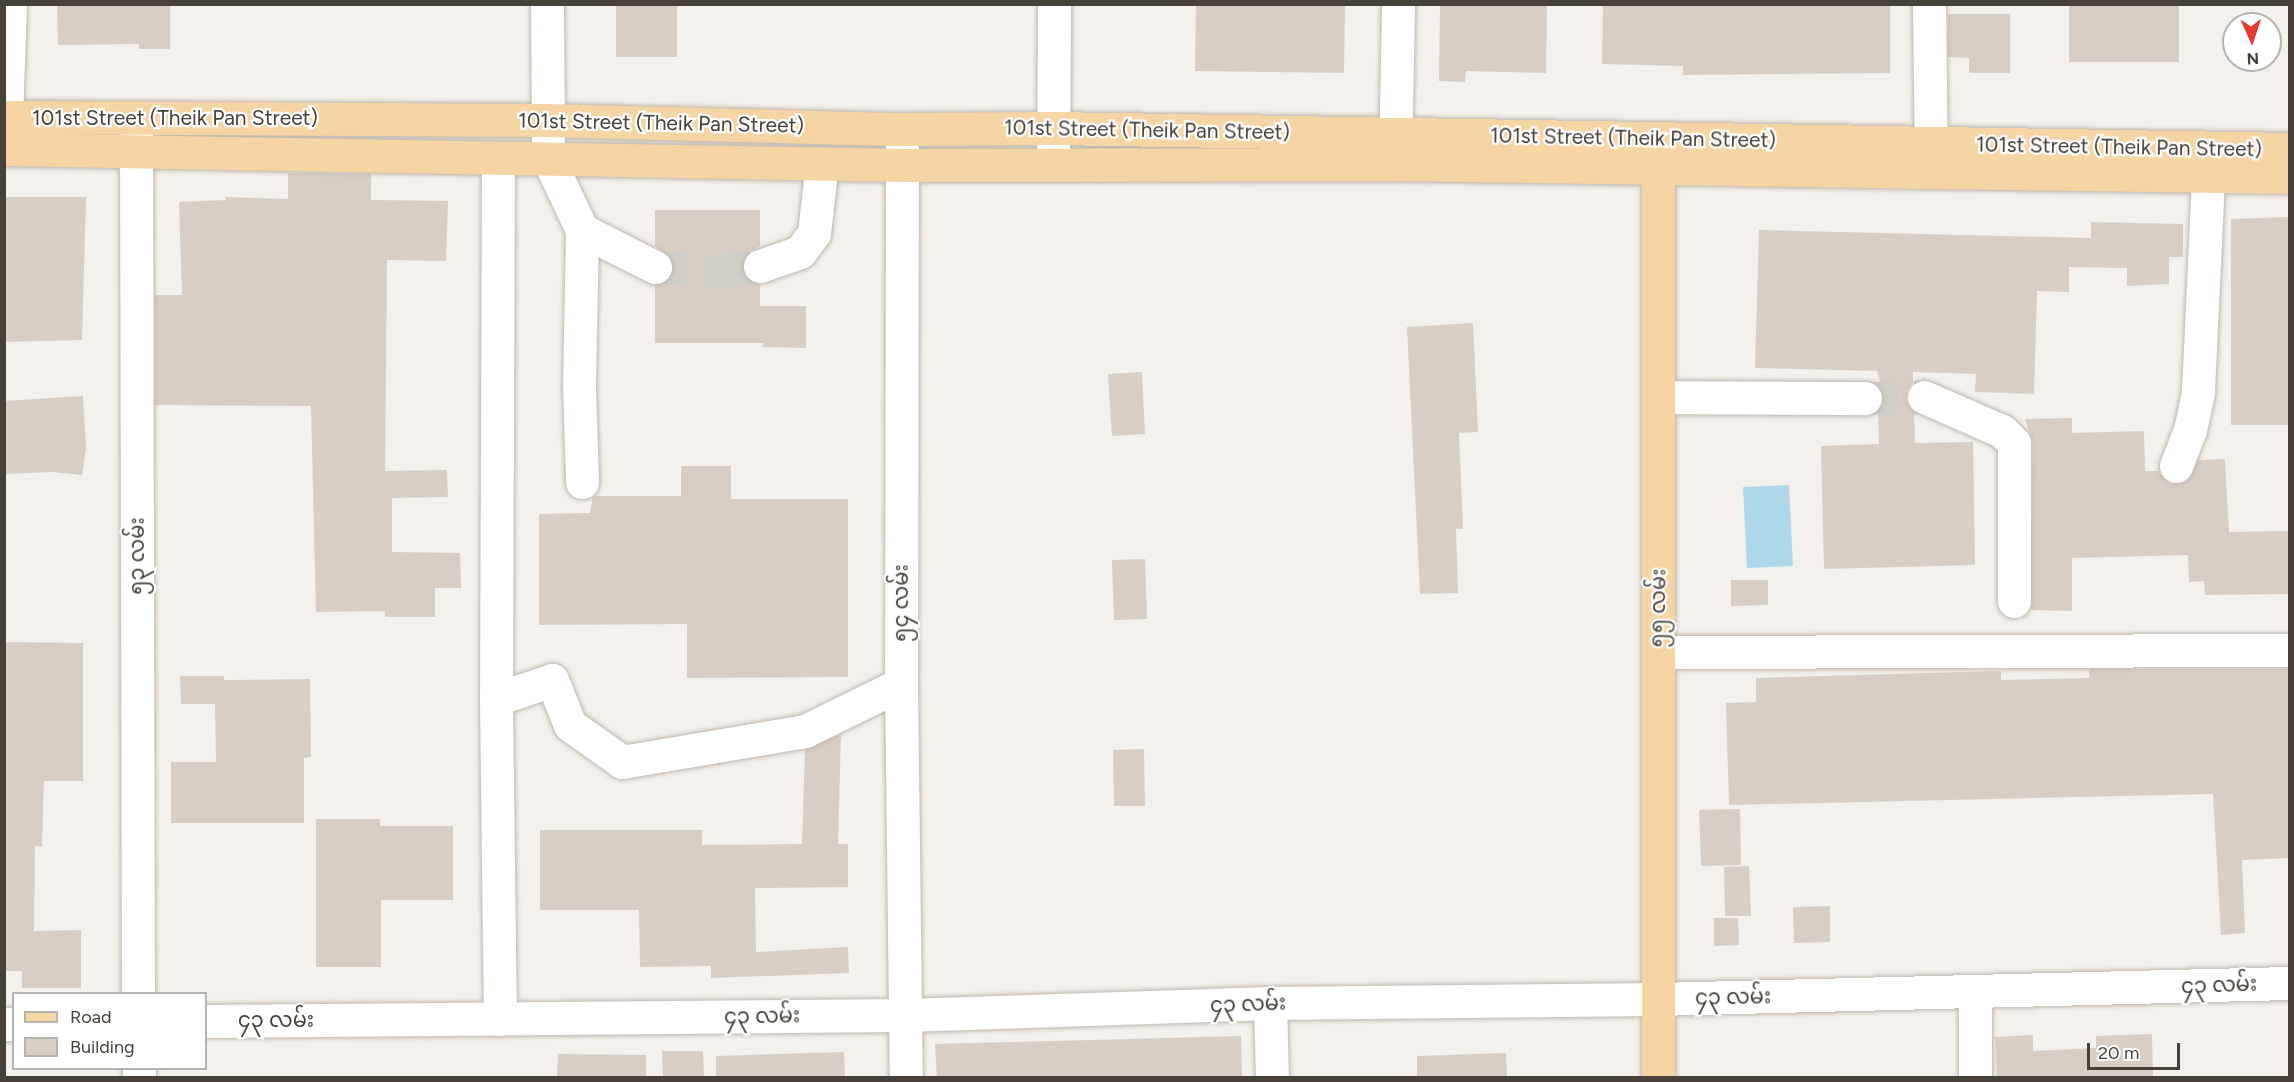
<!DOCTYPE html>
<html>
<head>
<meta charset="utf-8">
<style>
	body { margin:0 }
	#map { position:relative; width:2294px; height:1082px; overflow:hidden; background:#f4f0eb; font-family:Figtree,"Noto Sans Myanmar",sans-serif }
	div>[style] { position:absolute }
	.water>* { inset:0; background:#aed8ea }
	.building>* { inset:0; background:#d8cec4 }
	.minor-tunnel>* { height:33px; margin-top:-16.5px; transform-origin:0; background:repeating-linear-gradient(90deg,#d1cdc7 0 33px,transparent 0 49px) }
	.roads { filter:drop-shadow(0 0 2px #bfb7ae) drop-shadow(0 0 2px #bfb7ae) }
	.minor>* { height:33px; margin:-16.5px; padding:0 16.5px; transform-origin:16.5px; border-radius:16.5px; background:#fff }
	.major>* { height:33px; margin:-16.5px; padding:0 16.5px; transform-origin:16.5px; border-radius:16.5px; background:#f5d5a3 }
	span { translate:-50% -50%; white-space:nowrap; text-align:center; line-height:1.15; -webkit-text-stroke:4.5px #fff; paint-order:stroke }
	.street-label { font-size:21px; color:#474139 }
	.frame { position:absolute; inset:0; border:6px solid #474139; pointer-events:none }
	.legend { position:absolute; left:12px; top:992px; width:195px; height:78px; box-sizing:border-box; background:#fff; border:2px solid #b5b3b0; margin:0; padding:8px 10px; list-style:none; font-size:18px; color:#474139 }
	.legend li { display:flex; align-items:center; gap:12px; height:30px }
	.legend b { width:30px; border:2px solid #b5b3b0 }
	.north { position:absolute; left:2222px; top:12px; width:60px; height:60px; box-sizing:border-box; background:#fff; border:2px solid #b5b3b0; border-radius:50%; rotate:177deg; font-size:16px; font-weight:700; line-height:24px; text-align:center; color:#474139 }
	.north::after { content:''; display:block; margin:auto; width:21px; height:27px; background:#e53931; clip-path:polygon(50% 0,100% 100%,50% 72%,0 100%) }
	.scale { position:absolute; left:2087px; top:1043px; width:93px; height:27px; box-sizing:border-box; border:3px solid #474139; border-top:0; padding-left:8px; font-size:18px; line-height:21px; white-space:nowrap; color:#474139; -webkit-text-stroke:4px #fff; paint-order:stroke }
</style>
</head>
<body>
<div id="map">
	<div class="water">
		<div style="clip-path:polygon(1789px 485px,1793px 566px,1747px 568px,1743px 487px)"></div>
	</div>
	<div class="building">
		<div style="clip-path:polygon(57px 4px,170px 4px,170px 49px,139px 49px,139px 44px,58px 45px)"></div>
		<div style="clip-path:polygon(616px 4px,677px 4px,677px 57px,616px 57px)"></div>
		<div style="clip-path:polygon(1196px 4px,1345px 4px,1344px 73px,1195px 71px)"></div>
		<div style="clip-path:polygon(1440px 4px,1547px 6px,1546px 73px,1466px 71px,1465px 82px,1439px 81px)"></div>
		<div style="clip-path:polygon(1603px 4px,1890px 4px,1890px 73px,1683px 75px,1683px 66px,1602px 64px)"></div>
		<div style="clip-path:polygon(2069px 4px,2179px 4px,2179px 62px,2069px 62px)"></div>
		<div style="clip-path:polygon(1948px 14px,2010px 14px,2010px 73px,1969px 73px,1969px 58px,1948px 57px)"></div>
		<div style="clip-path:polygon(288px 173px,371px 174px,371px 200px,448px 201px,446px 261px,387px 260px,385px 471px,447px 470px,448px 497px,392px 498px,392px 552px,460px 553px,461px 588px,435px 588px,435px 617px,385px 617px,385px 611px,316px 612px,311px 406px,155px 405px,155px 295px,182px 295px,179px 202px,226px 200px,226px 197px,288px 199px)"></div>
		<div style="clip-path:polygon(4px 197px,86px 197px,82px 340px,4px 342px)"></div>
		<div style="clip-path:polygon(655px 210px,760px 210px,760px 246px,745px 254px,742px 272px,748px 281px,760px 284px,760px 306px,806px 306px,806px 348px,763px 347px,763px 343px,655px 343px,655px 285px,666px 282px,674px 267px,670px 256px,655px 246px)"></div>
		<div style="clip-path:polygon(2289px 217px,2289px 425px,2231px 425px,2231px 219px)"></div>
		<div style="clip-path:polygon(2091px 222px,2183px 224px,2183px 257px,2169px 257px,2169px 284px,2127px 286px,2127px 268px,2069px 267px,2069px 292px,2037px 291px,2034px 394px,1975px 392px,1976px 374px,1913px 372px,1913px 382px,1907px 390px,1906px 400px,1914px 412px,1915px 443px,1973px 442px,1975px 565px,1824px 569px,1821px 446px,1879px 444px,1878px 411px,1884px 398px,1877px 371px,1755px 368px,1759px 230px,2091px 238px)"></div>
		<div style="clip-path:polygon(1473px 323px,1478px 432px,1459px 433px,1463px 529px,1456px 529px,1458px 593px,1420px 594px,1407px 327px)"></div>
		<div style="clip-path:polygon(1142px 372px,1145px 434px,1112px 436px,1108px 374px)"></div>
		<div style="clip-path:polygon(83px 396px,86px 449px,82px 475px,52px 472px,5px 474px,4px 401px)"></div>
		<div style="clip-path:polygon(2072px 418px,2072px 433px,2144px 431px,2145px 471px,2158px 471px,2170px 484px,2187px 481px,2198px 460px,2225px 459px,2229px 532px,2289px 531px,2289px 594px,2205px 595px,2204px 581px,2189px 582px,2188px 555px,2072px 558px,2072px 611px,2030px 610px,2033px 443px,2025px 419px)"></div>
		<div style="clip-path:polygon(681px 466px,731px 466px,731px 499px,848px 499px,848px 677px,687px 678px,687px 624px,539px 625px,539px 514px,590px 513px,593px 496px,681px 496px)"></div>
		<div style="clip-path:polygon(1145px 559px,1147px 619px,1114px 620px,1112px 560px)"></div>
		<div style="clip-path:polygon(1731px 580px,1768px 580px,1768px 605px,1731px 606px)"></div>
		<div style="clip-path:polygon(4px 642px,83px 643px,83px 781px,44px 781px,42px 847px,35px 846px,34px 931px,81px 930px,81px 988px,22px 988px,22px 971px,4px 971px)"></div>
		<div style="clip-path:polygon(2089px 669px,2289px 669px,2289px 858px,2242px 860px,2245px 933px,2221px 935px,2213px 794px,1729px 805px,1726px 703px,1756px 702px,1756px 678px,2001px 671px,2001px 680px,2089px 678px)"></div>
		<div style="clip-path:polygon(180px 676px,224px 676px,224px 680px,310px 679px,311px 757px,304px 758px,304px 823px,171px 823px,171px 762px,216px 762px,215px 704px,181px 704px)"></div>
		<div style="clip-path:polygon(841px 734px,838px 844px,848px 844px,848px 887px,755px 888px,756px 952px,848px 947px,849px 973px,711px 978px,711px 966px,640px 967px,639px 910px,540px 910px,540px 830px,702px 830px,702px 845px,802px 844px,805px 750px)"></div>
		<div style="clip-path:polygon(1144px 749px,1145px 806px,1114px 806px,1113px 750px)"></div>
		<div style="clip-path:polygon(1740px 809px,1741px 865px,1701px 866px,1699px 810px)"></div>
		<div style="clip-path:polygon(316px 819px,380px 819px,380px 826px,453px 826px,453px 900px,381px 900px,381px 967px,316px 967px)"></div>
		<div style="clip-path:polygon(1749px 866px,1751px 916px,1725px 916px,1724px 867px)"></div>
		<div style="clip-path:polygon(1830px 906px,1830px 942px,1794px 943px,1793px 907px)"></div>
		<div style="clip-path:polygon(1714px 918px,1738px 918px,1739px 945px,1714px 946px)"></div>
		<div style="clip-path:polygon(2152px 1034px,2153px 1077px,1997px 1077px,1995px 1037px,2033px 1035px,2033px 1051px,2096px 1048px,2096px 1036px)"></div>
		<div style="clip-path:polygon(1241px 1036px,1242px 1077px,937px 1077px,935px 1044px)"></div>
		<div style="clip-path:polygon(662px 1051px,703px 1051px,704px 1077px,663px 1077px)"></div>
		<div style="clip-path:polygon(844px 1052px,845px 1077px,716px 1077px,716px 1056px)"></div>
		<div style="clip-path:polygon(1506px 1053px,1507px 1077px,1417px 1077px,1417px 1056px)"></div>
		<div style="clip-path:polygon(558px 1054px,646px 1055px,646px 1077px,557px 1077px)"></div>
	</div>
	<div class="minor-tunnel">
		<div style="left:655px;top:267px;width:63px;rotate:3.6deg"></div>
		<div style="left:718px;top:271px;width:42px;rotate:-6.8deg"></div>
		<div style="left:1865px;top:398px;width:59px;rotate:-1deg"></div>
	</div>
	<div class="roads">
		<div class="minor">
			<div style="left:547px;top:4px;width:154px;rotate:89.6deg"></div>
			<div style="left:548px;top:158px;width:80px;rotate:64.7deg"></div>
			<div style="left:582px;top:230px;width:155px;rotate:91.1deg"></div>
			<div style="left:579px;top:385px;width:97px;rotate:88.2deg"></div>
			<div style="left:1929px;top:4px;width:167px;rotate:89.3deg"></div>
			<div style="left:136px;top:123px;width:871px;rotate:89.87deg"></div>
			<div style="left:902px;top:129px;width:555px;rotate:90.1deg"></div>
			<div style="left:901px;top:684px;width:394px;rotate:89.3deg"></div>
			<div style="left:5px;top:147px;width:143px;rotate:-88deg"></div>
			<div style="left:498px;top:159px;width:540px;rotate:90.21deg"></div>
			<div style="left:496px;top:699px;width:320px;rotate:89.3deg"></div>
			<div style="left:1395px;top:162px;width:158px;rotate:-88.9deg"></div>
			<div style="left:1053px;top:164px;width:160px;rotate:-89.6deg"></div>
			<div style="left:582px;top:230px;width:82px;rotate:26.9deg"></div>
			<div style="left:760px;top:266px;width:42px;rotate:-19.3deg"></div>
			<div style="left:800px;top:252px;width:24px;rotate:-54deg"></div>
			<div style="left:814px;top:233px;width:69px;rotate:-83.4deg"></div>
			<div style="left:1660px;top:397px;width:205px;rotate:0.3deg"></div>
			<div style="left:1924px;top:397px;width:85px;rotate:23.6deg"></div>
			<div style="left:2002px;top:431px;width:17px;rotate:45deg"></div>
			<div style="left:2014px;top:443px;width:158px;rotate:90deg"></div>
			<div style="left:2176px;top:466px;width:39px;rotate:-69deg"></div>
			<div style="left:2190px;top:430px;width:40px;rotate:-78deg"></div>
			<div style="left:2198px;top:391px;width:215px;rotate:-87.3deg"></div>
			<div style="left:1658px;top:652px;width:632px;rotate:-0.18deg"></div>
			<div style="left:496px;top:699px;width:59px;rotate:-18.7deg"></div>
			<div style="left:552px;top:680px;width:48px;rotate:68.2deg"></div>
			<div style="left:570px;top:725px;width:64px;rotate:35.4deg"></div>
			<div style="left:622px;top:762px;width:186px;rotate:-9.6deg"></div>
			<div style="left:805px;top:731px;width:107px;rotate:-26.1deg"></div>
			<div style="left:1975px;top:991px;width:87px;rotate:90deg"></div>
			<div style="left:1270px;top:1003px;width:75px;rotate:88.5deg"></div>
			<div style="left:206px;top:1021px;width:700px;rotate:-0.49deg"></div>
			<div style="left:906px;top:1015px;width:364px;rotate:-1.9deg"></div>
			<div style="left:1270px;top:1003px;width:387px;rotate:-0.6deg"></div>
			<div style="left:1657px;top:999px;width:633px;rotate:-1.45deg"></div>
			<div style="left:4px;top:1024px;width:10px"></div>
			<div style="left:139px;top:1068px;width:10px;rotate:90deg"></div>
		</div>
		<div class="major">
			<div style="left:4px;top:117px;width:543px;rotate:0.32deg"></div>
			<div style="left:547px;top:120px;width:355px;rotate:1.5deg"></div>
			<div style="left:902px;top:129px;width:150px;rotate:-0.4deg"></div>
			<div style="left:1052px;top:128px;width:1238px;rotate:0.97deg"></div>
			<div style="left:1658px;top:147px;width:931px;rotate:90deg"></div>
			<div style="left:4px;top:149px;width:898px;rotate:1.02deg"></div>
			<div style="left:902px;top:165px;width:493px;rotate:-0.1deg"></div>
			<div style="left:1395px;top:164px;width:895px;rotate:0.83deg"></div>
		</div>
	</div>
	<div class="street-label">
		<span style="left:175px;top:118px">101st Street (Theik Pan Street)</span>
		<span style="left:661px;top:123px;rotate:1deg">101st Street (Theik Pan Street)</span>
		<span style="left:1147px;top:130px;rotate:1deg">101st Street (Theik Pan Street)</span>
		<span style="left:1633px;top:138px;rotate:1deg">101st Street (Theik Pan Street)</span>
		<span style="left:2119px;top:147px;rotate:1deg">101st Street (Theik Pan Street)</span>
		<span style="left:137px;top:556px;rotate:-90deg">၅၃ လမ်း</span>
		<span style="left:901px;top:603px;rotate:-90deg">၅၄ လမ်း</span>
		<span style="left:1658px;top:608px;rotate:-89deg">၅၅ လမ်း</span>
		<span style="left:2219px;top:985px;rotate:-2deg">၄၃ လမ်း</span>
		<span style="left:1733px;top:997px;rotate:-1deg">၄၃ လမ်း</span>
		<span style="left:1248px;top:1004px;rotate:-2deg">၄၃ လမ်း</span>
		<span style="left:762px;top:1016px;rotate:-1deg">၄၃ လမ်း</span>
		<span style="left:276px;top:1020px">၄၃ လမ်း</span>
	</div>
	<div class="frame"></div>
	<ul class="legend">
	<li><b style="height:8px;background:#f5d5a3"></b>Road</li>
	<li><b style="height:16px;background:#d8cec4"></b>Building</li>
	</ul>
	<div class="north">N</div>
	<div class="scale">20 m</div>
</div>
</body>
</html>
